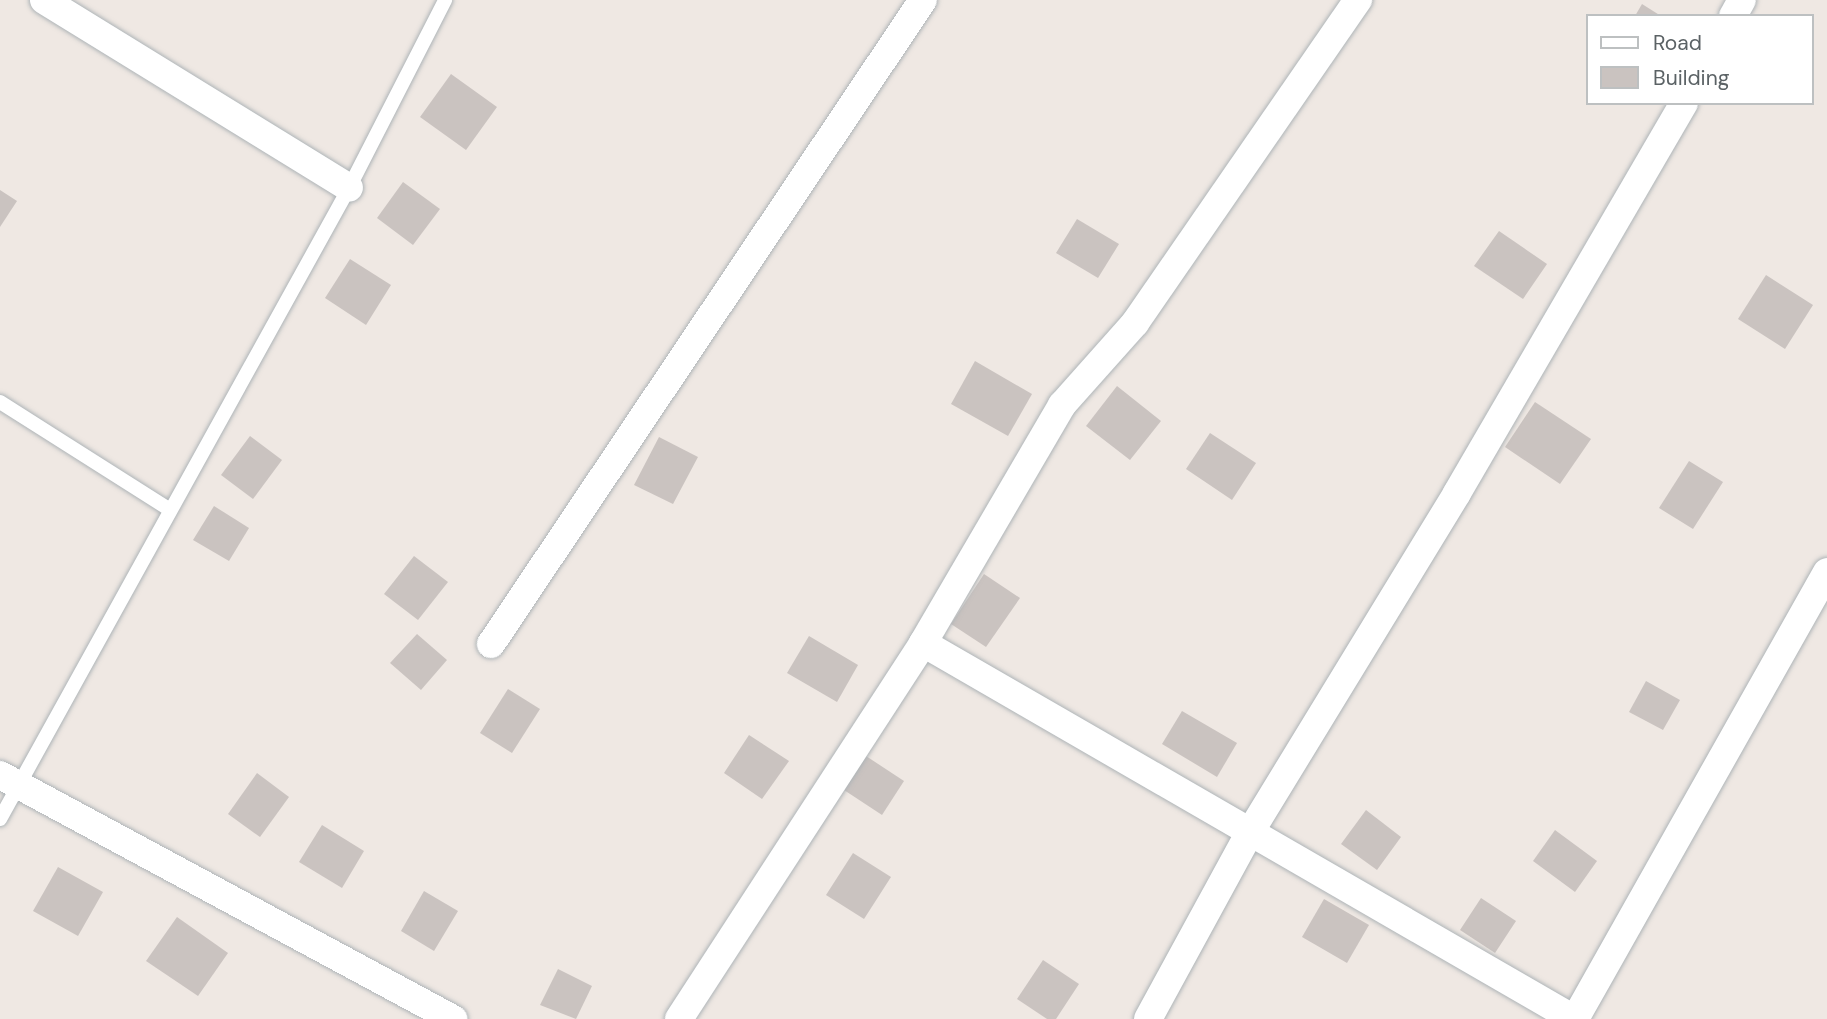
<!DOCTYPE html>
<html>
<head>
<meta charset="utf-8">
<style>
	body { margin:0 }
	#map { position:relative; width:1827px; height:1019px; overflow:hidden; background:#efe8e3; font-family:"DM Sans",sans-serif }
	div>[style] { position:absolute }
	.building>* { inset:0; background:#cac3c0 }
	.roads { filter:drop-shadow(0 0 2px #aeb4b7) drop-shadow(0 0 2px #aeb4b7) }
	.service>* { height:14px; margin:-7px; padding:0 7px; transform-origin:7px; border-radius:7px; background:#fff }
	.minor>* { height:28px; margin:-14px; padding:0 14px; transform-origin:14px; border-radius:14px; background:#fff }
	span { translate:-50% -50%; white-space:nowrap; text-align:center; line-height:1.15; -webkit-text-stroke:5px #fff; paint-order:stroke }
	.legend { position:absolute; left:1586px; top:14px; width:228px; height:91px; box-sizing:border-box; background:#fff; border:2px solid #bdc0c1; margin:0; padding:9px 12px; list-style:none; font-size:21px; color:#5b6265 }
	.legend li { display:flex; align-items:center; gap:14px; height:35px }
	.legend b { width:35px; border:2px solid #bdc0c1 }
</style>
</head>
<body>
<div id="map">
	<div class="building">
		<div style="clip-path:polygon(1642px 4px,1661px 16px,1635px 16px)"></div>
		<div style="clip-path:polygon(451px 74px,497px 107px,466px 150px,420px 117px)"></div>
		<div style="clip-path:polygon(403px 182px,440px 209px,413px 245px,377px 218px)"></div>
		<div style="clip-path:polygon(0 190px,17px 201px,0 227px)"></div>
		<div style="clip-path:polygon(1077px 219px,1119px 244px,1098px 278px,1056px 253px)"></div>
		<div style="clip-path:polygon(1499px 231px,1547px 264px,1523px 299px,1474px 266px)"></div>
		<div style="clip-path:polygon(350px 259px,391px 285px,366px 325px,325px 298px)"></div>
		<div style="clip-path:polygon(1766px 275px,1813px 305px,1785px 349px,1738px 319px)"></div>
		<div style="clip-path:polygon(975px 361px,1032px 394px,1008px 436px,951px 404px)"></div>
		<div style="clip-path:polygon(1117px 386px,1161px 421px,1130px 460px,1086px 426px)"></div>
		<div style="clip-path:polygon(1535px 402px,1591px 439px,1560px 484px,1505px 447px)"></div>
		<div style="clip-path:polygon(1210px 433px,1256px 463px,1232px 500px,1186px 469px)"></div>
		<div style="clip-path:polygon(250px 436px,282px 460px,253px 499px,221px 475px)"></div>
		<div style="clip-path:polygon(659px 437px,698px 457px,673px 504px,634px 485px)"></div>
		<div style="clip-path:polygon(1689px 461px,1723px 482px,1693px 529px,1659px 508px)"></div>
		<div style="clip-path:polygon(214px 506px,249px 528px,229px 561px,193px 540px)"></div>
		<div style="clip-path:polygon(414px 556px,448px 582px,418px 620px,384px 594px)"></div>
		<div style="clip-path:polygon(984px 574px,1020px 598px,986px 647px,951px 624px)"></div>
		<div style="clip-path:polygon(417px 634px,447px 660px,421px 690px,390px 663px)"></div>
		<div style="clip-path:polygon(809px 636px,858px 665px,837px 702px,787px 673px)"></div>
		<div style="clip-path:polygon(1646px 681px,1680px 700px,1663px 730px,1629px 712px)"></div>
		<div style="clip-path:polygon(508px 689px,540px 709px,512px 753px,480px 733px)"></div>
		<div style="clip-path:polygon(1182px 711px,1237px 743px,1217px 777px,1162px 744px)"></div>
		<div style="clip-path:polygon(749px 735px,789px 761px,762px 799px,724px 773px)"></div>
		<div style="clip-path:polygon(866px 756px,904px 781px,882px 815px,844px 790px)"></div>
		<div style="clip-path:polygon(257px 773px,289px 797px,260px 837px,228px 814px)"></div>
		<div style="clip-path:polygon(1366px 810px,1401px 837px,1377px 870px,1341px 844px)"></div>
		<div style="clip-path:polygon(322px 825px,364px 851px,342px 888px,299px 862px)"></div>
		<div style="clip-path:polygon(1555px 830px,1597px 861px,1575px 892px,1533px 861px)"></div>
		<div style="clip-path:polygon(853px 853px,891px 877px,864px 919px,826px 895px)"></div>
		<div style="clip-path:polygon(58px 867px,103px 892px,78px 936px,33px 911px)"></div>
		<div style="clip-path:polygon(424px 891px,458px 911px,434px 951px,401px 931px)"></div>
		<div style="clip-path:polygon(1481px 898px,1516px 921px,1495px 953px,1460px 930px)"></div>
		<div style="clip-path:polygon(1324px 899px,1369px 925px,1347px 963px,1302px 937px)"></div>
		<div style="clip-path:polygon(177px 917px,228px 953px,198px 996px,146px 961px)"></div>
		<div style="clip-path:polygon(1043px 960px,1079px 984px,1056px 1019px,1047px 1019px,1017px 999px)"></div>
		<div style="clip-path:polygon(558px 969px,592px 986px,576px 1019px,540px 1005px)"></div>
	</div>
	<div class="roads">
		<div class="service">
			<div style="left:0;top:402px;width:201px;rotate:32.4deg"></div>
			<div style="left:0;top:819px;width:721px;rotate:-61.05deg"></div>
			<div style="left:349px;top:188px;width:211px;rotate:-62.9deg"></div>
		</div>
		<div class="minor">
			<div style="left:44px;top:0;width:358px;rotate:31.6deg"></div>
			<div style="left:1733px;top:16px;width:18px;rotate:-61deg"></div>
			<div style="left:923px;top:643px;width:752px;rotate:30.01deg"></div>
			<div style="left:491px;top:644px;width:775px;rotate:-56.15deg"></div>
			<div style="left:0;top:775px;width:515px;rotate:28.31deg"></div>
			<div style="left:679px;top:1019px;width:448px;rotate:-57deg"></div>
			<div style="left:923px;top:643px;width:276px;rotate:-59.7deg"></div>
			<div style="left:1062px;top:405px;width:110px;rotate:-48.3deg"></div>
			<div style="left:1135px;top:323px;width:393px;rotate:-55.4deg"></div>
			<div style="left:1148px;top:1019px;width:211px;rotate:-61.4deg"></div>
			<div style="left:1249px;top:834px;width:399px;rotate:-58.6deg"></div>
			<div style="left:1457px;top:493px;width:451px;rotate:-59.8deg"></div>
			<div style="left:1575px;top:1019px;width:513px;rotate:-60.59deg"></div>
		</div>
	</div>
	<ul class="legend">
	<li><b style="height:9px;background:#fff"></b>Road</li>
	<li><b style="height:19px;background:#cac3c0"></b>Building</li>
	</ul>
</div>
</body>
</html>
